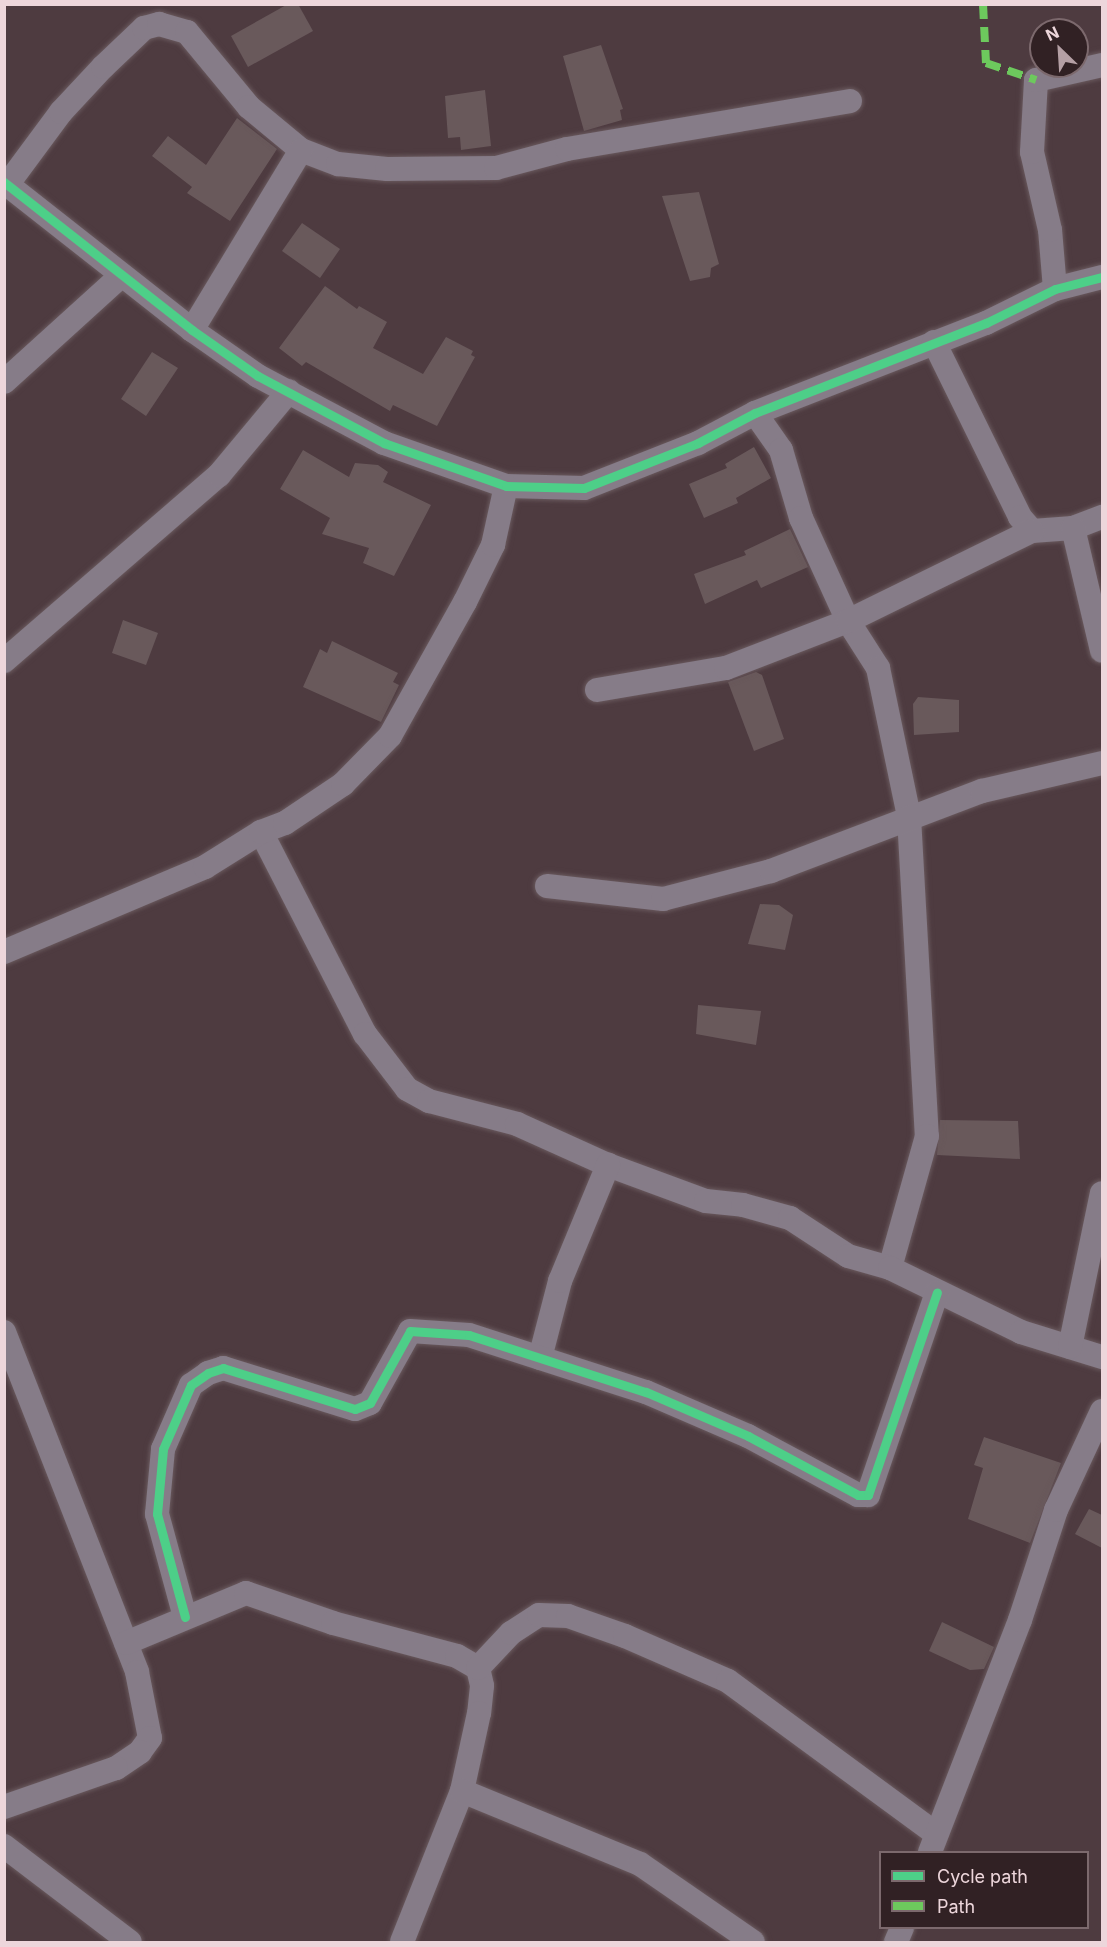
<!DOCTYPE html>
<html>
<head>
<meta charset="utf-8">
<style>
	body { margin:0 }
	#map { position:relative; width:1107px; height:1947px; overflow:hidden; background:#4e3b40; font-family:Inter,sans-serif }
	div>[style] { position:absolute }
	.building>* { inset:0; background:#69595b }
	.roads { filter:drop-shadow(0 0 2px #69595d) drop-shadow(0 0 2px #69595d) }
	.street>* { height:24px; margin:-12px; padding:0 12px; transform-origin:12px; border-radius:12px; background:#867c88 }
	.quiet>* { height:8px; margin-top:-4px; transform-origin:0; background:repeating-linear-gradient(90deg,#6dc95d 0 15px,transparent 0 23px) }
	.cycleway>* { height:9px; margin:-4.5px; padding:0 4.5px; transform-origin:4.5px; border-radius:4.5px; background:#4dcf88 }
	span { translate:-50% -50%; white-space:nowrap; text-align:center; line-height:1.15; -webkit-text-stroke:5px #312124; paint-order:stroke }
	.frame { position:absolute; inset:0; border:6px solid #edd6db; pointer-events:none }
	.legend { position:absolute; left:879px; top:1851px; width:210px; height:78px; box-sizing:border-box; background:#312124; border:2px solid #7c696d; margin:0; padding:8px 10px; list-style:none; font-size:18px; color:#edd6db }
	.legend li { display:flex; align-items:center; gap:12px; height:30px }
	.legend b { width:30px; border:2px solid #7c696d }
	.north { position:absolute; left:1029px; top:18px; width:60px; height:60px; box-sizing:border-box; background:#312124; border:2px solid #7c696d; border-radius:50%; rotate:335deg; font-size:16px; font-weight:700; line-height:24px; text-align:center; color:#edd6db }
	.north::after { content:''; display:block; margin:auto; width:21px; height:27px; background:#b5a0a5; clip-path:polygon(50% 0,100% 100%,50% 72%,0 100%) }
</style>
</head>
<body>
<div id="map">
	<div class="building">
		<div style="clip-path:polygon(288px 4px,298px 4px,313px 31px,248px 67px,231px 36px)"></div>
		<div style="clip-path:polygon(601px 45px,623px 109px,620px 110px,622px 120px,584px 131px,563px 56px)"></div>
		<div style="clip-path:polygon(485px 90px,491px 146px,461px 150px,460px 137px,448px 138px,445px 96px)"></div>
		<div style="clip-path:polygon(237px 118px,277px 149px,230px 221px,187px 193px,192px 187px,152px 156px,168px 136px,206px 165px)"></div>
		<div style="clip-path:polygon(699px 192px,719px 264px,711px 268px,710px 277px,690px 281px,662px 196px)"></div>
		<div style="clip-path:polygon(302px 223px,340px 249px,320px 278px,282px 251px)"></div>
		<div style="clip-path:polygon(325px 286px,357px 309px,359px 306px,387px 322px,373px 348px,423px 374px,446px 337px,473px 351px,471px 355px,475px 357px,437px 426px,393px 405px,390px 411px,306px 362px,302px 366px,279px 348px)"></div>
		<div style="clip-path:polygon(152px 352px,178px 368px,146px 416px,121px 399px)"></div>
		<div style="clip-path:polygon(754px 447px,771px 478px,736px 498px,738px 503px,704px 518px,689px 484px,727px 468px,725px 464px)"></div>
		<div style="clip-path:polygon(303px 450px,349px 477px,355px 463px,378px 465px,388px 472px,383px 482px,431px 505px,394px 576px,363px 563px,369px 548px,322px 534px,330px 518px,280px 489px)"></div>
		<div style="clip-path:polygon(790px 529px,808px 567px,761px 588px,757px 580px,705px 604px,694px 574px,746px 555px,744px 551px)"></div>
		<div style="clip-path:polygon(123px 620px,158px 633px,146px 665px,112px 653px)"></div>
		<div style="clip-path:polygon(332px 641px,398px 673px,393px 682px,399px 685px,381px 722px,303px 687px,320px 649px,327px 653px)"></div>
		<div style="clip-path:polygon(756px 672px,762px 675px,784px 739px,754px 751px,728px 682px)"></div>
		<div style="clip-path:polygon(918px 697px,959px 700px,959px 732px,914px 735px,913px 704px)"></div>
		<div style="clip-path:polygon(760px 904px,779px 905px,793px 915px,785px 950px,748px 944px)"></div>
		<div style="clip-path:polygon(698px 1005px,761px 1011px,756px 1045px,696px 1034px)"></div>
		<div style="clip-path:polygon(940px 1120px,1018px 1121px,1020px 1159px,937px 1155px)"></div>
		<div style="clip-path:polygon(984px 1437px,1061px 1463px,1030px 1543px,968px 1519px,983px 1468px,974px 1465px)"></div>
		<div style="clip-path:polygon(1089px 1509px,1102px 1515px,1102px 1548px,1075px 1534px)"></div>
		<div style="clip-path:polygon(942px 1622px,994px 1647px,984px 1669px,970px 1670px,929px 1651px)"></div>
	</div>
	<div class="roads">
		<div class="street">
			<div style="left:4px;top:182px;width:239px;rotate:38.2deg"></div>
			<div style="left:192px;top:330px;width:80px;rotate:34.9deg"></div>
			<div style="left:258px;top:376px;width:143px;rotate:28deg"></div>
			<div style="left:384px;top:443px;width:129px;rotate:19.4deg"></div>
			<div style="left:506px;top:486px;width:78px;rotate:1.5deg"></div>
			<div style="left:584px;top:488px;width:123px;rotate:-21.5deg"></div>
			<div style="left:698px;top:443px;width:64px;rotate:-27.8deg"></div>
			<div style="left:755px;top:413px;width:248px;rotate:-21.3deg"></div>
			<div style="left:986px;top:323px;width:77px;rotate:-26.2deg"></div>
			<div style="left:1055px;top:289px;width:49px;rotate:-14.3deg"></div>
			<div style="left:7px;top:185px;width:91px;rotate:-53.5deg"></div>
			<div style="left:61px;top:112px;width:62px;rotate:-47deg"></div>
			<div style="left:103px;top:67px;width:57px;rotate:-43.6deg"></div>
			<div style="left:144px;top:28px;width:16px;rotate:-15deg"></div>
			<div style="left:159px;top:24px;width:29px;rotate:16deg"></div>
			<div style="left:187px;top:32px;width:97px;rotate:50.4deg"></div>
			<div style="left:249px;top:107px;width:67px;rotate:39.6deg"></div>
			<div style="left:301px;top:150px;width:40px;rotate:21deg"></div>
			<div style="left:338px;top:164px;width:49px;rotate:5.8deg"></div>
			<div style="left:387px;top:169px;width:109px;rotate:-0.5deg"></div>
			<div style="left:496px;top:168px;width:73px;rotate:-15deg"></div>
			<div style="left:567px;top:149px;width:287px;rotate:-9.6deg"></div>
			<div style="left:1055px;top:289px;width:59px;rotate:-94.8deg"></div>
			<div style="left:1050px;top:230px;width:80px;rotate:-103deg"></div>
			<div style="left:1032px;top:152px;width:72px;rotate:-86.8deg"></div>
			<div style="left:1036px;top:80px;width:68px;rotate:-12.8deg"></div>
			<div style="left:192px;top:330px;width:210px;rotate:-58.8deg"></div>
			<div style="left:934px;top:342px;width:195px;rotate:63.8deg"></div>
			<div style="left:1020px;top:517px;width:18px;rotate:49deg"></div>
			<div style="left:1032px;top:531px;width:41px;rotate:-4.2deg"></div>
			<div style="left:1073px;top:528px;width:31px;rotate:-21deg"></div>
			<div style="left:4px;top:382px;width:159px;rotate:-42.2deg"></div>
			<div style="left:755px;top:413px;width:45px;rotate:54.9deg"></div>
			<div style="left:781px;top:450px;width:71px;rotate:73.6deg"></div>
			<div style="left:801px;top:518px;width:113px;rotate:65.5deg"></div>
			<div style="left:848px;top:621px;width:56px;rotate:57.4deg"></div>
			<div style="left:878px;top:668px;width:152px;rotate:78.2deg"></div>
			<div style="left:909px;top:817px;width:320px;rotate:86.8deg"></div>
			<div style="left:927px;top:1136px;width:137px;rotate:105.7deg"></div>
			<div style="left:1073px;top:528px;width:126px;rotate:76.7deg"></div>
			<div style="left:4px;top:661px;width:284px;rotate:-40.9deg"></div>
			<div style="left:219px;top:475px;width:109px;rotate:-50.2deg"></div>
			<div style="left:597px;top:690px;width:131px;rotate:-9.7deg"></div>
			<div style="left:726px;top:668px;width:131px;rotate:-21.1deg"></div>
			<div style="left:848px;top:621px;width:205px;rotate:-26.1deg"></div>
			<div style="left:261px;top:832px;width:227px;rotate:62.8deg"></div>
			<div style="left:365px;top:1034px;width:69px;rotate:52.6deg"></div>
			<div style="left:407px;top:1089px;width:25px;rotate:29deg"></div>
			<div style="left:429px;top:1101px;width:91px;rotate:14.6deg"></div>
			<div style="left:517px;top:1124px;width:100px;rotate:24.3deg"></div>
			<div style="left:608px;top:1165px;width:104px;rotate:20.2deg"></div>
			<div style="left:706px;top:1201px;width:37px;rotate:6deg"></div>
			<div style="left:743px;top:1205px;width:49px;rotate:15.5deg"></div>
			<div style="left:790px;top:1218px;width:69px;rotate:33.2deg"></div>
			<div style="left:848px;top:1256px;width:44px;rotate:15.9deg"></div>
			<div style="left:890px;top:1268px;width:146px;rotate:26deg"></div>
			<div style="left:1021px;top:1332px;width:85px;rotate:17.2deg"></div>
			<div style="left:547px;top:886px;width:117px;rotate:6.4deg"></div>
			<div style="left:663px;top:899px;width:112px;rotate:-14.5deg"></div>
			<div style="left:771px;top:871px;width:226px;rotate:-20.8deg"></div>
			<div style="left:982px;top:791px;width:123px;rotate:-13.1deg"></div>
			<div style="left:4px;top:952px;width:218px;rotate:-22.9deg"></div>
			<div style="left:205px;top:867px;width:66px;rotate:-32deg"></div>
			<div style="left:261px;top:832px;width:26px;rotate:-21deg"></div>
			<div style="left:285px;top:823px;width:70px;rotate:-33.9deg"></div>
			<div style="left:343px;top:784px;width:67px;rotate:-45.6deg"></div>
			<div style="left:390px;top:736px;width:154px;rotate:-60.8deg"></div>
			<div style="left:465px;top:602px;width:64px;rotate:-63.8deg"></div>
			<div style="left:493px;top:545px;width:60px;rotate:-77.6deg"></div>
			<div style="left:4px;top:1332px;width:365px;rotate:68.6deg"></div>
			<div style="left:137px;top:1672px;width:67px;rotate:78.9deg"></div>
			<div style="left:150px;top:1738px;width:17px;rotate:126deg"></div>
			<div style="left:140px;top:1752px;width:29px;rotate:146deg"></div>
			<div style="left:116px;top:1768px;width:119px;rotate:160.8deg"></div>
			<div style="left:1070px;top:1347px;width:157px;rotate:-78.3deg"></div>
			<div style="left:540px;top:1358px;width:80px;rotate:-75.4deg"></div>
			<div style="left:560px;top:1281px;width:126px;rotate:-67.5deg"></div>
			<div style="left:185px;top:1617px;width:107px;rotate:-105.2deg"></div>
			<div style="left:157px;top:1514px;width:65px;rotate:-84.7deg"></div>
			<div style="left:163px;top:1449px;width:70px;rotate:-66.4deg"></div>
			<div style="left:191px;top:1385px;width:21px;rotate:-35deg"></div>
			<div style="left:208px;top:1373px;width:16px;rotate:-18deg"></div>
			<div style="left:223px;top:1368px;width:138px;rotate:17.3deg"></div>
			<div style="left:355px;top:1409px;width:16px;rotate:-22deg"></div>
			<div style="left:370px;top:1403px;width:82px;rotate:-60.9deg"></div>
			<div style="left:410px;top:1331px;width:59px;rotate:3.9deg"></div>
			<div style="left:469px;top:1335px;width:186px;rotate:17.9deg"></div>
			<div style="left:646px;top:1392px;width:111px;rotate:23.3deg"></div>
			<div style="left:748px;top:1436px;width:125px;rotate:28.2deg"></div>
			<div style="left:858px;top:1495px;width:10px"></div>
			<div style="left:868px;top:1495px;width:214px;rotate:-71.2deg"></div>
			<div style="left:126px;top:1643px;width:130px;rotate:-22.6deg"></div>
			<div style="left:246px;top:1593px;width:92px;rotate:19deg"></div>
			<div style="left:333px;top:1623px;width:128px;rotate:14.9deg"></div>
			<div style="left:457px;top:1656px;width:24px;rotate:30deg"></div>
			<div style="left:478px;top:1668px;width:18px;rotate:77deg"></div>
			<div style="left:482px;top:1686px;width:27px;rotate:96deg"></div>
			<div style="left:479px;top:1713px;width:80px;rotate:102.3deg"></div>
			<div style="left:462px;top:1791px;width:162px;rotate:111.7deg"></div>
			<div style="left:478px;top:1668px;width:48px;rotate:-46.7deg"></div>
			<div style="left:511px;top:1633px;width:33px;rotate:-33deg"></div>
			<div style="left:539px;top:1615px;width:29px;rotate:2deg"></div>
			<div style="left:568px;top:1616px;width:60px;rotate:19.3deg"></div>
			<div style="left:625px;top:1636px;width:112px;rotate:23.6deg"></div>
			<div style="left:728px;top:1681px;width:257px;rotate:36.3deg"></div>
			<div style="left:462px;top:1791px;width:192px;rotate:22.3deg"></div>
			<div style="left:640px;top:1864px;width:137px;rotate:34.6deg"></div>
			<div style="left:4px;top:1846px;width:158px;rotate:37.3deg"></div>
			<div style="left:930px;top:1852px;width:249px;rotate:-68.8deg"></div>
			<div style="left:1020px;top:1620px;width:116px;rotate:-71.9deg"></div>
			<div style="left:1056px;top:1510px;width:109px;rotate:-65.1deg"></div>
			<div style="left:896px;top:1942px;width:15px;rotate:-67deg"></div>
		</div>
	</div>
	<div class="quiet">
		<div style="left:983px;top:4px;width:59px;rotate:87.1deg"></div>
		<div style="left:986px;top:63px;width:53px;rotate:18.8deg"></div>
	</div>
	<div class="cycleway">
		<div style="left:4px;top:182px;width:239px;rotate:38.2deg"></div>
		<div style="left:192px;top:330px;width:80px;rotate:34.9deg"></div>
		<div style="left:258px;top:376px;width:143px;rotate:28deg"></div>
		<div style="left:384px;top:443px;width:129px;rotate:19.4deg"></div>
		<div style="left:506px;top:486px;width:78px;rotate:1.5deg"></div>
		<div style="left:584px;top:488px;width:123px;rotate:-21.5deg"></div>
		<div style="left:698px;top:443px;width:64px;rotate:-27.8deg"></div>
		<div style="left:755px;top:413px;width:248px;rotate:-21.3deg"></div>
		<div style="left:986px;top:323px;width:77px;rotate:-26.2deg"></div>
		<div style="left:1055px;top:289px;width:49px;rotate:-14.3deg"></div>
		<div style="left:185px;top:1617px;width:107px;rotate:-105.2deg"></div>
		<div style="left:157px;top:1514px;width:65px;rotate:-84.7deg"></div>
		<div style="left:163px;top:1449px;width:70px;rotate:-66.4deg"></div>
		<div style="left:191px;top:1385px;width:21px;rotate:-35deg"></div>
		<div style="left:208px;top:1373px;width:16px;rotate:-18deg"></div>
		<div style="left:223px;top:1368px;width:138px;rotate:17.3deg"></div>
		<div style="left:355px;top:1409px;width:16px;rotate:-22deg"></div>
		<div style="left:370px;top:1403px;width:82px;rotate:-60.9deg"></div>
		<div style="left:410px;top:1331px;width:59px;rotate:3.9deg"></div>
		<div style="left:469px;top:1335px;width:186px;rotate:17.9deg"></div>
		<div style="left:646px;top:1392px;width:111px;rotate:23.3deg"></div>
		<div style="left:748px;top:1436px;width:125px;rotate:28.2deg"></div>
		<div style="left:858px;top:1495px;width:10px"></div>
		<div style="left:868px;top:1495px;width:214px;rotate:-71.2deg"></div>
	</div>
	<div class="frame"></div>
	<ul class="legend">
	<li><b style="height:8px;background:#4dcf88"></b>Cycle path</li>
	<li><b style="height:8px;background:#6dc95d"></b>Path</li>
	</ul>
	<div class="north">N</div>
</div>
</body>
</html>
